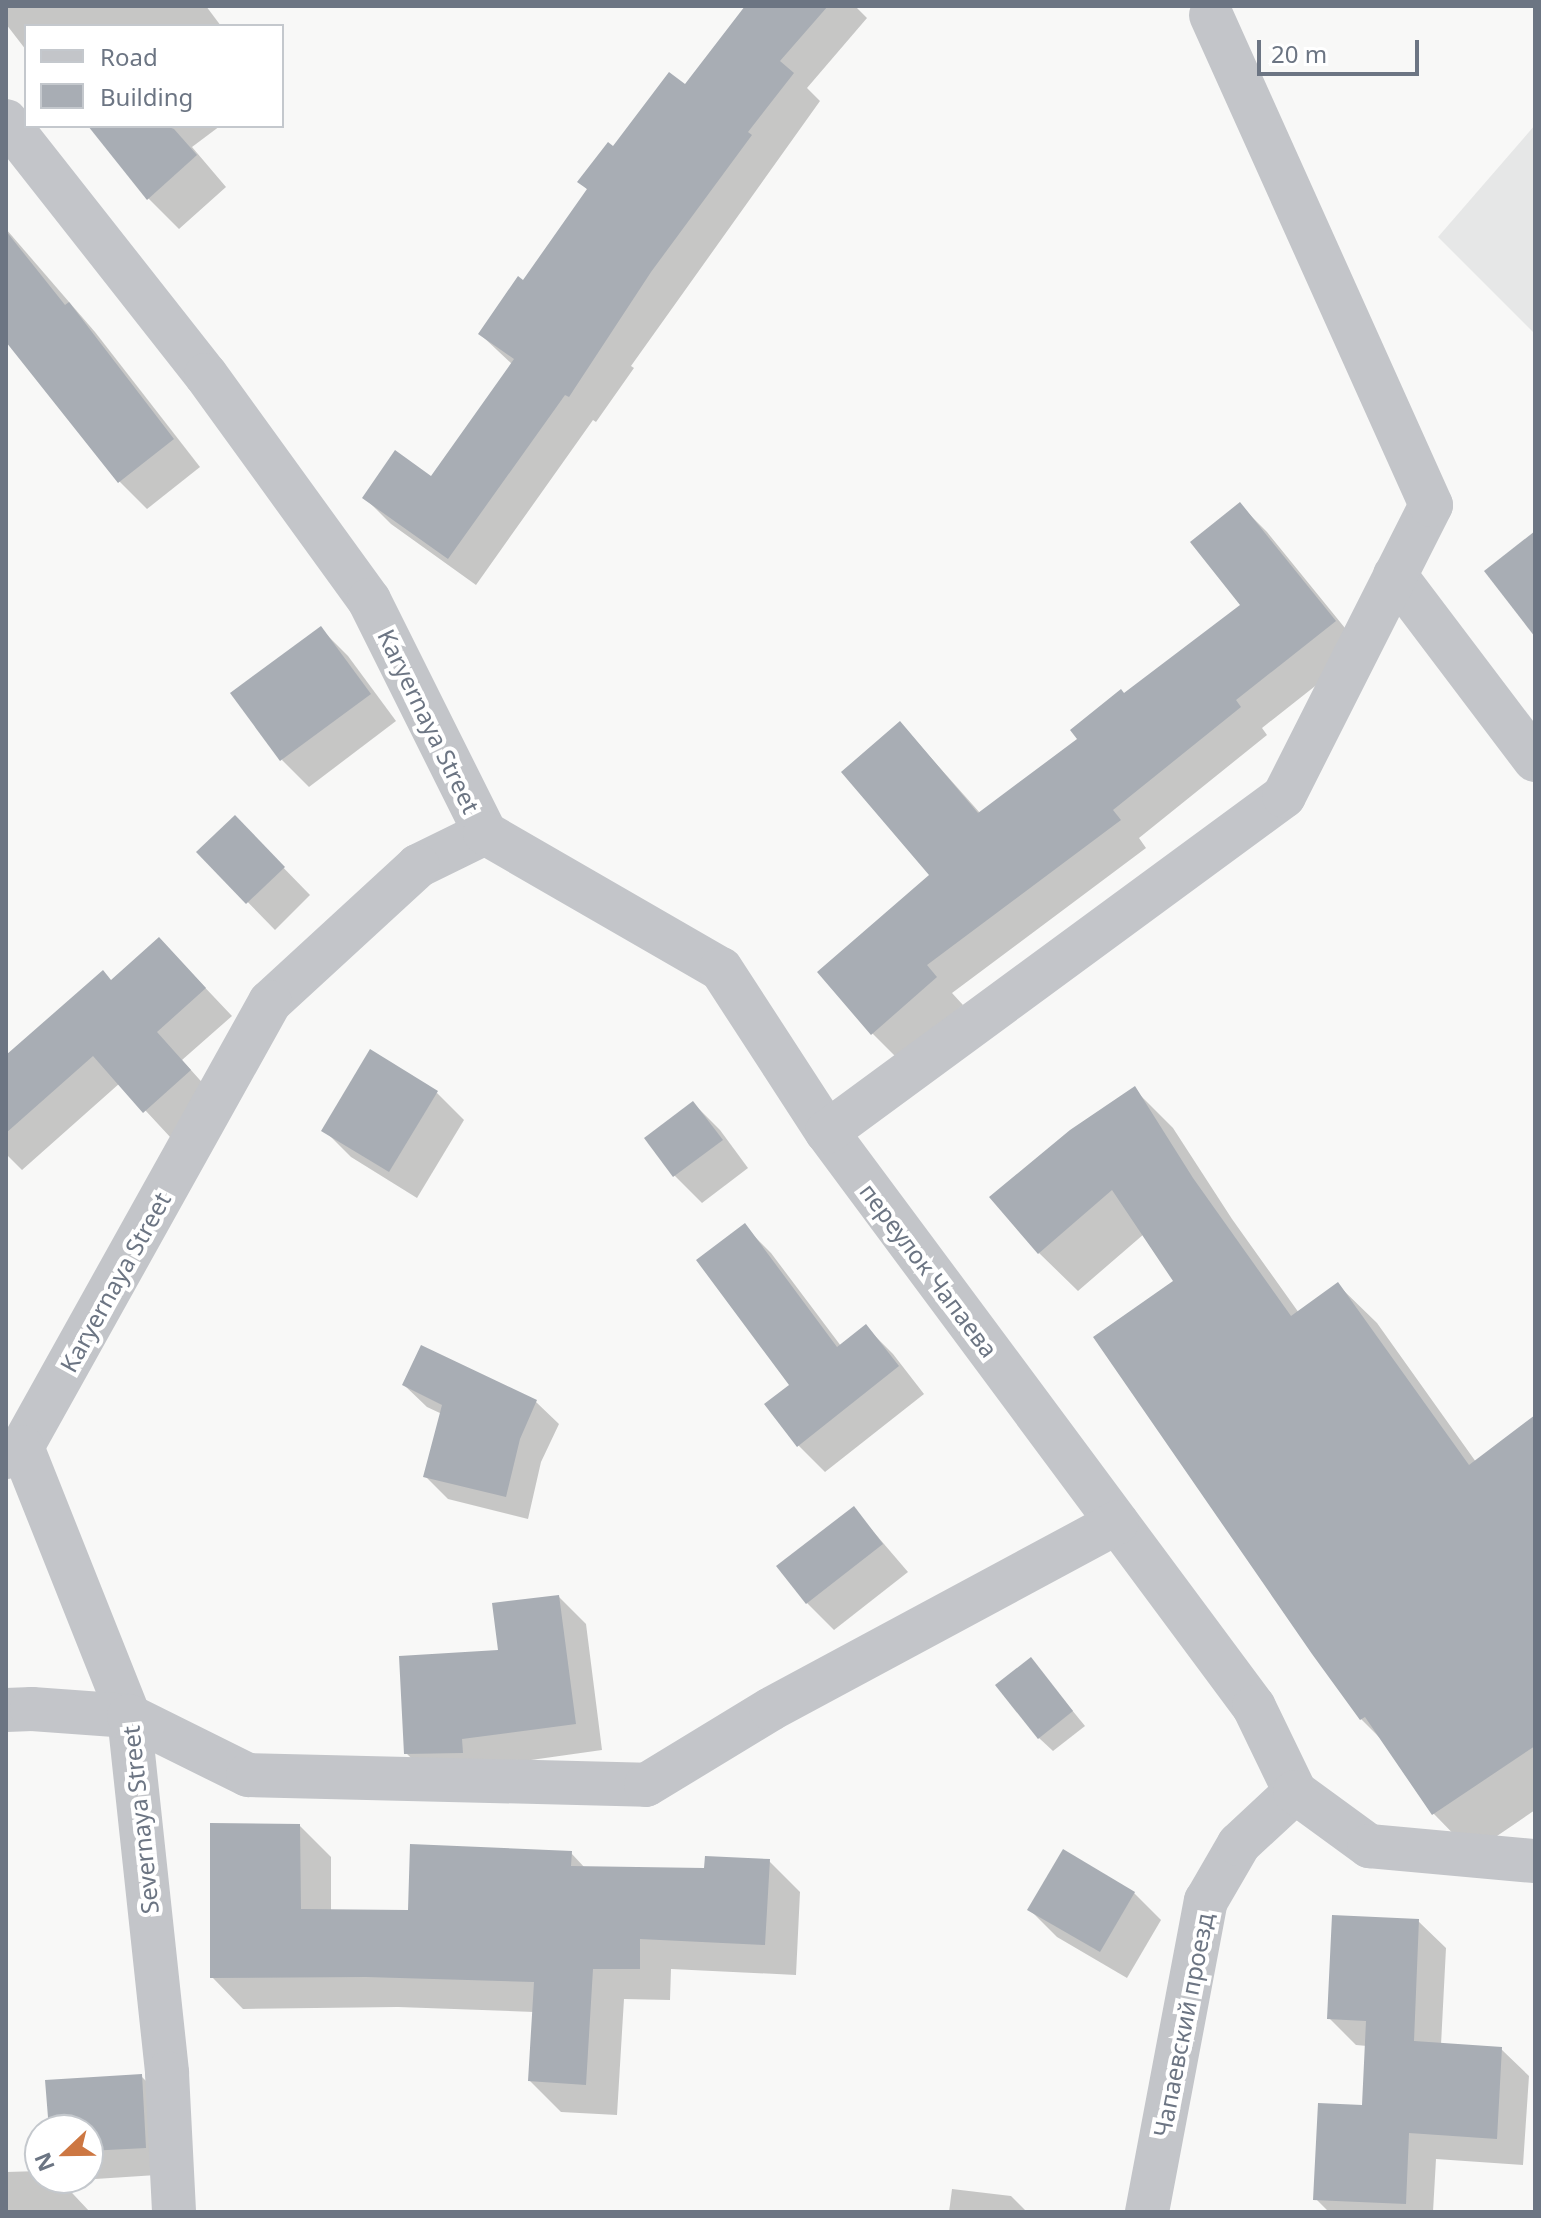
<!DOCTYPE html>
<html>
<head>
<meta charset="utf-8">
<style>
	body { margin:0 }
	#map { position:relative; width:1541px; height:2218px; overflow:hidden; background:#f8f8f7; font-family:"Noto Sans",sans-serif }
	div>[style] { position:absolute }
	.built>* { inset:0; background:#e6e7e7 }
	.shadow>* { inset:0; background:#0003 }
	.building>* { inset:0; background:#a8adb4 }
	.street>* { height:44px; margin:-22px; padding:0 22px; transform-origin:22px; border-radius:22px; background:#c3c5c9 }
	span { translate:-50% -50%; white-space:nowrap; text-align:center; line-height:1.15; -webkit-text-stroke:8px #fff; paint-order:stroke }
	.street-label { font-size:24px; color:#6c7583 }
	.frame { position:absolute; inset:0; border:8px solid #6c7583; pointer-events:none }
	.legend { position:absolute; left:24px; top:24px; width:260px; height:104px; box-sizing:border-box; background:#fff; border:2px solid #c4c8cd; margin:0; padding:10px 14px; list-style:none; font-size:24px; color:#6c7583 }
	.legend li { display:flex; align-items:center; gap:16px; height:40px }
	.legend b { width:40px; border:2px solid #c4c8cd }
	.north { position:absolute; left:24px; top:2114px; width:80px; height:80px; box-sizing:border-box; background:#fff; border:2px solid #c4c8cd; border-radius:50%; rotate:248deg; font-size:22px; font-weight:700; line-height:32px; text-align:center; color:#6c7583 }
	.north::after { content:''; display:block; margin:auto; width:28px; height:36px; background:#cd7742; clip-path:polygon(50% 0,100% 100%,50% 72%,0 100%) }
	.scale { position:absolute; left:1257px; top:40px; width:162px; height:36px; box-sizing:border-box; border:4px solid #6c7583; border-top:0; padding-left:10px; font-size:24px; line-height:28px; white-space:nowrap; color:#6c7583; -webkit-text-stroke:6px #fff; paint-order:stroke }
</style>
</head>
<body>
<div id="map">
	<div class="built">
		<div style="clip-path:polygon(1535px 125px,1535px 334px,1438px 237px)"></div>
	</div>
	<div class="shadow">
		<div style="clip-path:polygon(6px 6px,206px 6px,221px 26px,26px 26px,26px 50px,6px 24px)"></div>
		<div style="clip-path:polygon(747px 6px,855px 6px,867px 18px,807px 88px,820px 101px,631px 366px,634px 368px,596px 422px,593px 420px,476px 585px,391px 524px,364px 497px,431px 479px,512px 364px,480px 334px,523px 283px,588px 190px,580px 182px,685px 86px)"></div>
		<div style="clip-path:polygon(91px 126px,220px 126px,192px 147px,226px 187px,179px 229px,148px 198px)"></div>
		<div style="clip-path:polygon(6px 229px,95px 332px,200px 467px,147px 509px,120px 482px,6px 338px)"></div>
		<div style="clip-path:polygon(1240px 505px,1267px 532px,1362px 649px,1262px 728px,1267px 735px,1139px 838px,1146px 848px,952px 993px,963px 1005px,899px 1060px,872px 1033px,932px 876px,900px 723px,980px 813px,1080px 740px,1125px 695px,1243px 605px)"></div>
		<div style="clip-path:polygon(321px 629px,348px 656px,396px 721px,309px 787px,282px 760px)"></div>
		<div style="clip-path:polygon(235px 818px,310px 895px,275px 930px,199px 852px)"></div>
		<div style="clip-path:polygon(159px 939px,232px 1016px,182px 1060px,216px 1098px,171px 1138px,120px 1083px,22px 1170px,6px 1154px,6px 1058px,112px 982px)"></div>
		<div style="clip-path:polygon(1134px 1089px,1173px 1128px,1232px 1219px,1299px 1313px,1338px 1285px,1377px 1323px,1476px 1462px,1535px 1417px,1535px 1810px,1472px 1853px,1434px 1814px,1386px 1744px,1361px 1719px,1176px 1282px,1144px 1234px,1078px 1291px,1039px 1253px)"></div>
		<div style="clip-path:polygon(437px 1093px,464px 1120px,417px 1198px,351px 1157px,324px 1130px)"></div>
		<div style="clip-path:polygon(693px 1103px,720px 1130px,748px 1168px,702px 1203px,675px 1176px,647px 1138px)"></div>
		<div style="clip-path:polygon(744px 1226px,771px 1253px,841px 1346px,866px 1327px,893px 1354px,924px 1394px,825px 1472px,798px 1445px,792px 1385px)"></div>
		<div style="clip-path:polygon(422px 1347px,536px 1402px,559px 1424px,541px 1462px,528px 1519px,448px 1499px,426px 1477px,442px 1414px,427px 1407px,404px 1385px)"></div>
		<div style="clip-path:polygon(854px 1509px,908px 1572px,834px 1630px,807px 1603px)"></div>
		<div style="clip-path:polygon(559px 1597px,586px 1624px,602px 1750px,488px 1766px,434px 1780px,406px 1753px,500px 1652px)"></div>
		<div style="clip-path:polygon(1031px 1660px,1085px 1726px,1053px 1751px,1039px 1738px)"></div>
		<div style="clip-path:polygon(300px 1826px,331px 1857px,331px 1911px,410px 1912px,571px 1853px,586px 1869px,706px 1870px,769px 1861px,800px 1892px,796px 1975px,671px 1969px,670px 2000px,624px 1999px,617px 2115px,561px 2112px,530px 2081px,534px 2012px,398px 2007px,243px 2009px,212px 1977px)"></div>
		<div style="clip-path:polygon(1134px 1893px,1161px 1920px,1127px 1978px,1057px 1937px,1030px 1910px)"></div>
		<div style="clip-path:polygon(1418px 1921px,1446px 1948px,1441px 2045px,1501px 2049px,1529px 2076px,1523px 2165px,1436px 2159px,1433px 2212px,1329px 2212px,1316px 2199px,1364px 2107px,1367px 2046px,1356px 2045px,1329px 2018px)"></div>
		<div style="clip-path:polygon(141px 2076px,168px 2103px,172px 2174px,80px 2180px,78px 2178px,88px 2178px,88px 2130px,51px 2130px)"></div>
		<div style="clip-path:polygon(40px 2171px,40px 2178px,58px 2178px,90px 2212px,6px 2212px,6px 2172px)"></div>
		<div style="clip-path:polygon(952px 2189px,1011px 2196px,1027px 2212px,949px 2212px)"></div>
	</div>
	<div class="building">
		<div style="clip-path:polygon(745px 6px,828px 6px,780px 61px,794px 73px,748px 132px,752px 135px,651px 272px,569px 397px,565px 395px,448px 559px,362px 498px,395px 450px,431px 476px,514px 359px,478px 334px,518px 276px,523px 280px,587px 189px,577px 182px,608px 142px,613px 146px,669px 72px,685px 84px)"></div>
		<div style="clip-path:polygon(88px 126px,166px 126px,174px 129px,197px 155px,147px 200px)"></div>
		<div style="clip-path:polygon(6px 231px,65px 305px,69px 302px,174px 439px,118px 483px,6px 342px)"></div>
		<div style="clip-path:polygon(1240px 502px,1336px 621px,1236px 700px,1241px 707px,1113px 810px,1121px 820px,927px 965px,937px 977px,871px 1035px,817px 972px,929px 875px,841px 772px,900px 721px,978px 813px,1077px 739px,1070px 730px,1121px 689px,1124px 693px,1240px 605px,1190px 542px)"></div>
		<div style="clip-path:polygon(1535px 531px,1535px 637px,1484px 571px)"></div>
		<div style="clip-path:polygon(321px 626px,371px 694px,280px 761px,230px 693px)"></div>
		<div style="clip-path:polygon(235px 815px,285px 867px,246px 904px,196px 852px)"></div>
		<div style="clip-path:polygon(159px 937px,206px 988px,157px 1032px,191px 1070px,143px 1113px,93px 1056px,6px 1133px,6px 1055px,103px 970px,111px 980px)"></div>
		<div style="clip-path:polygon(370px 1049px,438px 1091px,389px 1172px,321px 1131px)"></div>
		<div style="clip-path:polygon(1135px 1086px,1193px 1178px,1291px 1316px,1338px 1282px,1469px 1465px,1535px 1415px,1535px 1746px,1432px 1815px,1365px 1717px,1360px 1720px,1312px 1654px,1093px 1337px,1173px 1281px,1112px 1190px,1038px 1254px,989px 1197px,1070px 1130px)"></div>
		<div style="clip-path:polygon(693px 1101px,723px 1140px,673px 1177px,644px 1138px)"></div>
		<div style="clip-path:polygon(745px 1223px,837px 1347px,866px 1324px,899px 1366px,797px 1447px,764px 1404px,789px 1385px,696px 1260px)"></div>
		<div style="clip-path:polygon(421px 1345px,537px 1400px,520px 1439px,506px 1497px,423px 1477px,442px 1405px,402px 1385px)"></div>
		<div style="clip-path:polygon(854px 1506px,883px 1544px,806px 1604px,776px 1566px)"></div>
		<div style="clip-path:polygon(559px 1595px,576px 1724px,462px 1739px,463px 1753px,404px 1754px,399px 1656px,498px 1650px,492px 1603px)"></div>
		<div style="clip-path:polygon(1031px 1657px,1073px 1711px,1038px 1739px,995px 1685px)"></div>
		<div style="clip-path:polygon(210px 1823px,300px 1824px,301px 1909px,408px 1910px,410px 1844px,572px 1851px,571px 1866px,704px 1868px,705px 1856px,770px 1859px,765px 1945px,640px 1939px,640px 1969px,593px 1969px,586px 2085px,528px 2081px,534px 1982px,366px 1977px,210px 1978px)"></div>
		<div style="clip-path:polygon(1063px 1849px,1135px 1892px,1100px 1952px,1027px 1910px)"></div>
		<div style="clip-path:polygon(1332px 1915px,1419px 1919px,1414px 2041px,1502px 2047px,1497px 2139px,1409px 2133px,1406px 2204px,1313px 2200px,1318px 2103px,1362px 2105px,1366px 2021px,1327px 2019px)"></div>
		<div style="clip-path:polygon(142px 2074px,146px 2148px,88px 2151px,88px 2130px,49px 2130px,45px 2080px)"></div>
	</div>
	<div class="street">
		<div style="left:6px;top:121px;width:323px;rotate:51.8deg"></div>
		<div style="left:206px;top:375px;width:278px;rotate:54.1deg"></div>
		<div style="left:369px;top:600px;width:260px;rotate:63.5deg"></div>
		<div style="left:485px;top:833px;width:75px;rotate:153.8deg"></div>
		<div style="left:418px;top:866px;width:201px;rotate:137.4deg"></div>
		<div style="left:270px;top:1002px;width:509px;rotate:119.13deg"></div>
		<div style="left:22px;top:1447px;width:19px;rotate:148deg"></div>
		<div style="left:1395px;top:575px;width:232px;rotate:52.9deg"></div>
		<div style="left:485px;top:833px;width:272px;rotate:30deg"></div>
		<div style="left:721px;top:969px;width:194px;rotate:57deg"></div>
		<div style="left:827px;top:1132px;width:716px;rotate:53.4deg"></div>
		<div style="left:1254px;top:1707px;width:94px;rotate:64.2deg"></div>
		<div style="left:827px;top:1132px;width:567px;rotate:-36.32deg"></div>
		<div style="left:1284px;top:796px;width:326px;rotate:-63.2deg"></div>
		<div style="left:1431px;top:505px;width:537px;rotate:-114.18deg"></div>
		<div style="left:22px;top:1447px;width:289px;rotate:68.3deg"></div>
		<div style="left:129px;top:1716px;width:359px;rotate:83.9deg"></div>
		<div style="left:167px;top:2073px;width:139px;rotate:87.1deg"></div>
		<div style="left:6px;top:1710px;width:26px;rotate:-2deg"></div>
		<div style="left:32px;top:1709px;width:97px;rotate:4.1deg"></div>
		<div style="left:129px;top:1716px;width:133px;rotate:26.4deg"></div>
		<div style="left:248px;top:1775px;width:398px;rotate:1.4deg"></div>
		<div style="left:646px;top:1785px;width:146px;rotate:-31.3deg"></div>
		<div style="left:771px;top:1709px;width:393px;rotate:-28.3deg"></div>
		<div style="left:1147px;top:2212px;width:317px;rotate:-79.3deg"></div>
		<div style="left:1206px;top:1901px;width:66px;rotate:-59.9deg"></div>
		<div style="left:1239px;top:1844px;width:76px;rotate:-42.9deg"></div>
		<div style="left:1295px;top:1792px;width:92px;rotate:36.1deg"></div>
		<div style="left:1369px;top:1846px;width:167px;rotate:5.2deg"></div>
	</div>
	<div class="street-label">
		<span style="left:429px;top:721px;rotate:64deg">Karyernaya Street</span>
		<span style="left:929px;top:1270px;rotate:53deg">переулок Чапаева</span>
		<span style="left:115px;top:1282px;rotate:-61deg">Karyernaya Street</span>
		<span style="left:140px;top:1820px;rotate:-96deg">Severnaya Street</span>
		<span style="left:1183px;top:2025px;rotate:-79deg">Чапаевский проезд</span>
	</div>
	<div class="frame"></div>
	<ul class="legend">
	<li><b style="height:10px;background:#c3c5c9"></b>Road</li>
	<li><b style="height:22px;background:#a8adb4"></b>Building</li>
	</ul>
	<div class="north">N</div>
	<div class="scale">20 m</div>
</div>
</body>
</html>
